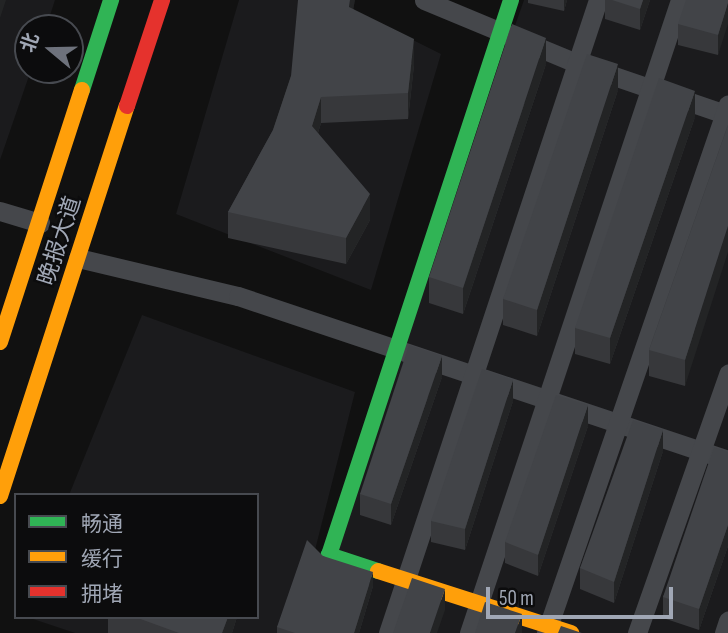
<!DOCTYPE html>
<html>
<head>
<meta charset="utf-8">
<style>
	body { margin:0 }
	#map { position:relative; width:728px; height:633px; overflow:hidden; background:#111; font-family:"Sofia Sans Condensed","Noto Sans SC",sans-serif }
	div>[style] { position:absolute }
	.built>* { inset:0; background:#1b1b1d }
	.street>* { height:19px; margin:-9.5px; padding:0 9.5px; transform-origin:9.5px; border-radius:9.5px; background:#45474b }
	.fast>* { height:16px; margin:-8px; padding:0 8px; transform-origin:8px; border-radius:8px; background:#30b455 }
	.slow>* { height:16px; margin:-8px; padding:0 8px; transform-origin:8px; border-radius:8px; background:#ff9f0a }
	.jam>* { height:16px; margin:-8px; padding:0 8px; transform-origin:8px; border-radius:8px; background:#e5322d }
	.wall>* { inset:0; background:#37383b }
	.shaded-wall>* { inset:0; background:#232425 }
	.building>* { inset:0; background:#424448 }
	span { translate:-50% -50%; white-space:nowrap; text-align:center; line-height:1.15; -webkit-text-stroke:5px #0c0c0d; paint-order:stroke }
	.street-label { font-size:23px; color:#a0a7b5 }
	.legend { position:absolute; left:14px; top:493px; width:245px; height:126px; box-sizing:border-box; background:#0c0c0d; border:2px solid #474a50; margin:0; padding:9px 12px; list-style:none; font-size:21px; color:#a0a7b5 }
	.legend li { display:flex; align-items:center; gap:14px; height:35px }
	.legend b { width:35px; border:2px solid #474a50 }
	.north { position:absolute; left:14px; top:14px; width:70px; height:70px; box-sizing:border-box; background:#0c0c0d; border:2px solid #474a50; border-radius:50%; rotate:289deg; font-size:19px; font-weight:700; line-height:28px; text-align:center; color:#a0a7b5 }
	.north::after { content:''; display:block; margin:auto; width:24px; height:32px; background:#6e727c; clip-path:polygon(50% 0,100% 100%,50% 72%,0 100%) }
	.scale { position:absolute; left:486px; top:587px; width:187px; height:32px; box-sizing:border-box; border:4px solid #a0a7b5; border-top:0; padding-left:9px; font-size:21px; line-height:24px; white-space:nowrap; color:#a0a7b5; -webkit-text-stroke:5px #0c0c0d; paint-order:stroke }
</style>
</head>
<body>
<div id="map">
	<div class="built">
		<div style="clip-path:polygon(0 0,55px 0,46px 28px,28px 28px,31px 70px,0 160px)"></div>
		<div style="clip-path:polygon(239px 0,355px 0,353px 10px,441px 54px,371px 290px,176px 214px)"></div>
		<div style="clip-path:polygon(524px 0,728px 0,728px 633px,300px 633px)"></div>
		<div style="clip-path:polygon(142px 315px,355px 392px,294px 633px,75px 633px,27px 617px,257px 617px,257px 495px,69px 495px)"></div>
	</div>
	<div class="street">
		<div style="left:424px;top:0;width:165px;rotate:22.5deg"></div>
		<div style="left:576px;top:63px;width:161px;rotate:18.9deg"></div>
		<div style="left:0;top:211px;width:42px;rotate:16.7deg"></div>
		<div style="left:78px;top:258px;width:164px;rotate:13.4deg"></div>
		<div style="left:238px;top:296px;width:517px;rotate:18.51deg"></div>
		<div style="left:388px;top:633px;width:667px;rotate:-71.65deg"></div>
		<div style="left:469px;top:633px;width:667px;rotate:-71.57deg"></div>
		<div style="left:546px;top:633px;width:559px;rotate:-71.01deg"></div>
		<div style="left:637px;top:633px;width:275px;rotate:-70.6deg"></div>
		<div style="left:724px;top:633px;width:13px;rotate:-72deg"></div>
	</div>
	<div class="fast">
		<div style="left:82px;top:90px;width:95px;rotate:-72.1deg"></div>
		<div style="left:378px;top:571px;width:52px;rotate:-161.9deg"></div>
		<div style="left:329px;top:555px;width:584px;rotate:-71.84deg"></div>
	</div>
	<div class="slow">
		<div style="left:0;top:342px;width:265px;rotate:-72deg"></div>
		<div style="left:0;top:496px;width:410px;rotate:-72deg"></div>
		<div style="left:378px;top:571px;width:203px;rotate:17.8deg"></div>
	</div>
	<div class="jam">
		<div style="left:127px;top:106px;width:112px;rotate:-71.7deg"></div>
	</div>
	<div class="wall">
		<div style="clip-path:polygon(528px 0,567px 0,564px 11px,528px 3px)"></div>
		<div style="clip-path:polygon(605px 0,650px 0,640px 30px,605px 19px)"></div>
		<div style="clip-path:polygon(728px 0,718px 55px,678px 45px,678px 24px)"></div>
		<div style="clip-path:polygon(353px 9px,414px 65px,408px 119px,321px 123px,318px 133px,370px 220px,346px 264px,228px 238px,228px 212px,273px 130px,291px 76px)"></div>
		<div style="clip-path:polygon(546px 64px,463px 314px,429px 303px,429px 277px)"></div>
		<div style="clip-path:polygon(618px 90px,537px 336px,503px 325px,503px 299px)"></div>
		<div style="clip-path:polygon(695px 117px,610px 364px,575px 354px,575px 328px)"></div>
		<div style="clip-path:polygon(728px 125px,685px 386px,649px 376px,649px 350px)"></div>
		<div style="clip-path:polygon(442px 377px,391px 525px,360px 515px,360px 494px)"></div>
		<div style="clip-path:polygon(513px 401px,465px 550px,431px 542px,431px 521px)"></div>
		<div style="clip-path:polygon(588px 426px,538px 576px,505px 563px,505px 542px)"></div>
		<div style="clip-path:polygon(663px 451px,614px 603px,580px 589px,580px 568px)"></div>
		<div style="clip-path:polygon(728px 452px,728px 546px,699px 630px,663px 618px,663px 597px)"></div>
		<div style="clip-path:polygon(323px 556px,373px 586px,359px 633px,277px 633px,277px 627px)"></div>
		<div style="clip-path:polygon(108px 617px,237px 617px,232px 633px,108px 633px)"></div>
	</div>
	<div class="shaded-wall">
		<div style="clip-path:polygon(0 0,6px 0,0 18px)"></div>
		<div style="clip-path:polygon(350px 0,355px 0,349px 33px,349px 7px)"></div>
		<div style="clip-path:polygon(564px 0,567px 0,564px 11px)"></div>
		<div style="clip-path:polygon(643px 0,650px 0,640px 30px,640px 9px)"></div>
		<div style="clip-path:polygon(728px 3px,728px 24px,718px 55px,718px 35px)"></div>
		<div style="clip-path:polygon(546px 38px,546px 64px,463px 314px,463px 288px)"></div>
		<div style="clip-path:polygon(414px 39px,414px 65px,408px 119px,408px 93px)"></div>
		<div style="clip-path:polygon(618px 64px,618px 90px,537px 336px,537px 310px)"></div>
		<div style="clip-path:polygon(695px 91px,695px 117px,610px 364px,610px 338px)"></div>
		<div style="clip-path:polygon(321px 97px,321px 123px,312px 152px,312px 126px)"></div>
		<div style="clip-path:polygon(370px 194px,370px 220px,346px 264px,346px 238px)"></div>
		<div style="clip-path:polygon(728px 226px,728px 252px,685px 386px,685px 360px)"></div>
		<div style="clip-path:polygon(442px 356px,442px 377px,391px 525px,391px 504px)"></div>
		<div style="clip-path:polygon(513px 380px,513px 401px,465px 550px,465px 529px)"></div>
		<div style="clip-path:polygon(588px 405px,588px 426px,538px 576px,538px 555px)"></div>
		<div style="clip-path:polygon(663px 430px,663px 451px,614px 603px,614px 582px)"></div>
		<div style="clip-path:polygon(728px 525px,728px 546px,699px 630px,699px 609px)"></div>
		<div style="clip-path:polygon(373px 572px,373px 586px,359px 633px,354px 633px)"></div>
		<div style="clip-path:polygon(445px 589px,445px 610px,437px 633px,430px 633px)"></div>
		<div style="clip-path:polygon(522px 614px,522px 633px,515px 633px)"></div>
		<div style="clip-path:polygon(228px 617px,237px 617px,232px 633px,222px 633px)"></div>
	</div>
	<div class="building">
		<div style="clip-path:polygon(298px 0,350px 0,349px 7px,414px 39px,408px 93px,321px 97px,312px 126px,370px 194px,346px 238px,228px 212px,273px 130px,291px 76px)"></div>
		<div style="clip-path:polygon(612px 0,643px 0,640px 9px)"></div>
		<div style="clip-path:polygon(686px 0,728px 0,728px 3px,718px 35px,678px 24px)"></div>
		<div style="clip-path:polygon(512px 24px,546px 38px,463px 288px,429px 277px)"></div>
		<div style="clip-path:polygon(587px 54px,618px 64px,537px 310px,503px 299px)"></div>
		<div style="clip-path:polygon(659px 78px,695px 91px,610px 338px,575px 328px)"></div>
		<div style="clip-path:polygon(728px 125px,728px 226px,685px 360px,649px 350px)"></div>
		<div style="clip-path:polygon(409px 345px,442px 356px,391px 504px,360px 494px)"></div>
		<div style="clip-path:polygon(482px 369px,513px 380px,465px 529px,431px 521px)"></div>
		<div style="clip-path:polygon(556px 395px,588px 405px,538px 555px,505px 542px)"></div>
		<div style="clip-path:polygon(633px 420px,663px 430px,614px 582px,580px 568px)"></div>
		<div style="clip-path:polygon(714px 447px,728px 452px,728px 525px,699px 609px,663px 597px)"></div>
		<div style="clip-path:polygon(307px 540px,323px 556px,373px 572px,354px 633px,295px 633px,277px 627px)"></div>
		<div style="clip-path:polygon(412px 578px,445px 589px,430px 633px,393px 633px)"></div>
		<div style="clip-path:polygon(485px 602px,522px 614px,515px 633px,475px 633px)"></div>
		<div style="clip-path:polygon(135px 617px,228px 617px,222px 633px,179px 633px)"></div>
		<div style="clip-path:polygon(561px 626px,582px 633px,558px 633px)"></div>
	</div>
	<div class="street-label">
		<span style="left:60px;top:241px;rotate:-72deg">晚报大道</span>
	</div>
	<ul class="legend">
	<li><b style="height:9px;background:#30b455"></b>畅通</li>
	<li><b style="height:9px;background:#ff9f0a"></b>缓行</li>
	<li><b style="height:9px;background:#e5322d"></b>拥堵</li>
	</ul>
	<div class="north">北</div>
	<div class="scale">50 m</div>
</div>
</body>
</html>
